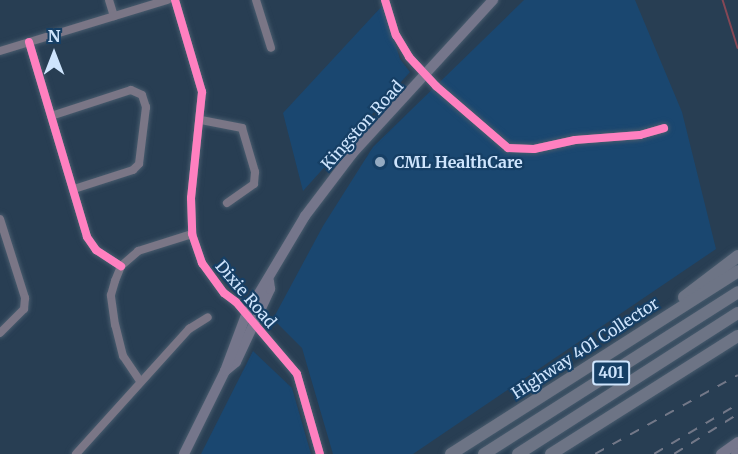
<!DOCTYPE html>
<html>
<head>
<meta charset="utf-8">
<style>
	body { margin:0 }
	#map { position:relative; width:738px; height:454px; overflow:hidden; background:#283e53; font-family:Merriweather,serif }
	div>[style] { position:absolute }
	.built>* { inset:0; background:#1a4770 }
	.stream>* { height:1.5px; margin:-0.75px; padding:0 0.75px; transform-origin:0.75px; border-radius:0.75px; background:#864755 }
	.roads { filter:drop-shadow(0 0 2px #495c6e) drop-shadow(0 0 2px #495c6e) }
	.minor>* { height:8px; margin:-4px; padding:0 4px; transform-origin:4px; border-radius:4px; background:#7a7686 }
	.major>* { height:10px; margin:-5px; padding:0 5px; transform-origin:5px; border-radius:5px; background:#75768b }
	.highway>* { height:12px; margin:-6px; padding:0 6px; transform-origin:6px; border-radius:6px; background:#6d7485 }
	.rail>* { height:1.5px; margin-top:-0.75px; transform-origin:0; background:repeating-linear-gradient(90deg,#737888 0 10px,transparent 0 20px) }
	.cycleway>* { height:8px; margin:-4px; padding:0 4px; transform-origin:4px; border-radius:4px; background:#ff80c0 }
	.dots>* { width:16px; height:16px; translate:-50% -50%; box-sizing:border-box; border:3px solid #163f65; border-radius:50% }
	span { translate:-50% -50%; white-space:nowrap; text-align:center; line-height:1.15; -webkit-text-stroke:4.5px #163f65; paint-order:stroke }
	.shield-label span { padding:2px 4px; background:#163f65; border:2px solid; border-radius:4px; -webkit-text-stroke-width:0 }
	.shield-label { font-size:15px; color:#cfe5fd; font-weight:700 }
	.street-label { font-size:16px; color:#cfe5fd }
	.poi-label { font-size:16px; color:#cfe5fd; font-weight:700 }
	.left { translate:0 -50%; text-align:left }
	.north { position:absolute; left:24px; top:24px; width:60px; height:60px; -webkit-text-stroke:4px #163f65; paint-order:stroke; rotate:0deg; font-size:16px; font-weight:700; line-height:24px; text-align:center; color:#cfe5fd }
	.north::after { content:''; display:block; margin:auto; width:21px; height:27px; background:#cfe5fd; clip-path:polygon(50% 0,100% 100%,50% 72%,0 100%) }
</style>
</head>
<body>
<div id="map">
	<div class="built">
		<div style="clip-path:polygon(524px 0,635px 0,682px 112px,716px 249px,413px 454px,333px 454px,302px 348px,273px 319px,323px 226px,373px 147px)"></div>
		<div style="clip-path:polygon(383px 5px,400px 59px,410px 72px,303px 191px,283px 113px)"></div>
		<div style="clip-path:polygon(253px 351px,292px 388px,311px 454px,201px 454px)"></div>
	</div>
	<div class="stream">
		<div style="left:723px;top:0;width:50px;rotate:72.6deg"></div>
	</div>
	<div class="roads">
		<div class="minor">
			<div style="left:109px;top:0;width:17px;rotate:73deg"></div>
			<div style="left:175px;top:0;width:96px;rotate:73.6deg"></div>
			<div style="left:202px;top:92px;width:107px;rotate:95.9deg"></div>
			<div style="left:191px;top:198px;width:36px;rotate:88deg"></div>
			<div style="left:192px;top:234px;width:31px;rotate:71deg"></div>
			<div style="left:202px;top:263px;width:37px;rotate:54deg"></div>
			<div style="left:224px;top:293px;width:15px;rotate:37deg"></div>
			<div style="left:236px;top:302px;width:94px;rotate:49.7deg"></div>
			<div style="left:297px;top:374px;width:83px;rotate:74deg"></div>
			<div style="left:256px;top:0;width:50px;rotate:72.6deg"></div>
			<div style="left:385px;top:0;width:37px;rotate:73deg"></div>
			<div style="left:396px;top:35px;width:26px;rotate:59deg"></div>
			<div style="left:409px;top:57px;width:40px;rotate:47deg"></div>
			<div style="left:436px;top:86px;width:95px;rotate:40.7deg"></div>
			<div style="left:508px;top:148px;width:26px;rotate:2deg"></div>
			<div style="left:534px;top:149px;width:42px;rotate:-12.4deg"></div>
			<div style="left:575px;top:140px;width:65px;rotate:-4.4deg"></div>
			<div style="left:640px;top:135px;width:25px;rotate:-16deg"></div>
			<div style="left:29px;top:42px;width:203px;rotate:73.4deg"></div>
			<div style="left:87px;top:237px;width:16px;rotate:55deg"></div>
			<div style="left:96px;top:250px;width:30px;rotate:33deg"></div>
			<div style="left:0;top:51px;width:175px;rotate:-17deg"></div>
			<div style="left:51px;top:116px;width:84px;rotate:-18deg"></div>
			<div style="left:131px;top:90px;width:12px;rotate:24deg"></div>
			<div style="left:142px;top:95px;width:13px;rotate:72deg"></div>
			<div style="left:146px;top:107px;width:57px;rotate:97deg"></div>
			<div style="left:139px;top:164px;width:8px;rotate:135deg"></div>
			<div style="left:133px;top:170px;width:62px;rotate:162.1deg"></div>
			<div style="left:201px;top:120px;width:42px;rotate:11deg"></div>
			<div style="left:242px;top:128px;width:46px;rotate:73.5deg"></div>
			<div style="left:255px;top:172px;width:12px;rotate:95deg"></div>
			<div style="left:254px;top:184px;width:33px;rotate:145deg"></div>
			<div style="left:0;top:219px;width:83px;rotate:72.4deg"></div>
			<div style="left:25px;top:298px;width:11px;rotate:95deg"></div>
			<div style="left:24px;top:309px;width:34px;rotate:135deg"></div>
			<div style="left:140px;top:381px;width:30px;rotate:-124deg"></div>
			<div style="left:123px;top:356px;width:32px;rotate:-104deg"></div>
			<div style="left:115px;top:325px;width:30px;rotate:-98deg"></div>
			<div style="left:111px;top:295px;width:15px;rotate:-74deg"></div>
			<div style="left:115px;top:281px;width:16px;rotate:-68deg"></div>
			<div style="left:121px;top:266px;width:23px;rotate:-41deg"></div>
			<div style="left:138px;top:251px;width:57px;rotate:-17.5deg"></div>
			<div style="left:76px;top:454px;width:169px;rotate:-47.9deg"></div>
			<div style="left:189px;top:329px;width:22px;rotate:-32deg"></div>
		</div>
		<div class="major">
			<div style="left:225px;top:371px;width:14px;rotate:-39deg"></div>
			<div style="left:236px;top:362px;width:81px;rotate:-65deg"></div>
			<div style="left:270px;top:289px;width:8px;rotate:-97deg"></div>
			<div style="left:184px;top:454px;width:93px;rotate:-63.7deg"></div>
			<div style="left:225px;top:371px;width:60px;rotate:-69.4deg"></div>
			<div style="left:246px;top:315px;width:115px;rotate:-59.2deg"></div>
			<div style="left:305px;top:216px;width:78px;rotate:-52.8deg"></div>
			<div style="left:352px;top:154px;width:209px;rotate:-47.5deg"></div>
			<div style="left:721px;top:454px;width:21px;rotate:-35deg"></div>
			<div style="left:736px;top:454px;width:2px;rotate:-27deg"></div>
		</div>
		<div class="highway">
			<div style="left:684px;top:297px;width:68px;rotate:-37.2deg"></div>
			<div style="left:451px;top:454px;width:340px;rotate:-32.5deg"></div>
			<div style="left:484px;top:454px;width:301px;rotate:-32.5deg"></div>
			<div style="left:518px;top:454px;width:261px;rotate:-32.7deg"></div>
			<div style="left:551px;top:454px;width:221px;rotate:-32.3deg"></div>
		</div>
	</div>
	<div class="rail">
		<div style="left:595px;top:454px;width:163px;rotate:-28.9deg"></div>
		<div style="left:654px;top:454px;width:98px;rotate:-30.8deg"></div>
		<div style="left:674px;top:454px;width:75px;rotate:-32deg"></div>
	</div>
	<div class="cycleway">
		<div style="left:175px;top:0;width:96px;rotate:73.6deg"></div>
		<div style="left:202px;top:92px;width:107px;rotate:95.9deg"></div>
		<div style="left:191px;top:198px;width:36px;rotate:88deg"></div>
		<div style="left:192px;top:234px;width:31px;rotate:71deg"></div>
		<div style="left:202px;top:263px;width:37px;rotate:54deg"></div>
		<div style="left:224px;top:293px;width:15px;rotate:37deg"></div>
		<div style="left:236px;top:302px;width:94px;rotate:49.7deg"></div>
		<div style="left:297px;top:374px;width:83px;rotate:74deg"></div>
		<div style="left:385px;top:0;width:37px;rotate:73deg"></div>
		<div style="left:396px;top:35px;width:26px;rotate:59deg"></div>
		<div style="left:409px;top:57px;width:40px;rotate:47deg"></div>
		<div style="left:436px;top:86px;width:95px;rotate:40.7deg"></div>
		<div style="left:508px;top:148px;width:26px;rotate:2deg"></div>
		<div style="left:534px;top:149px;width:42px;rotate:-12.4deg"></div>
		<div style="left:575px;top:140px;width:65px;rotate:-4.4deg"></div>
		<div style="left:640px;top:135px;width:25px;rotate:-16deg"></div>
		<div style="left:29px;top:42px;width:203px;rotate:73.4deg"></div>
		<div style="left:87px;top:237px;width:16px;rotate:55deg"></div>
		<div style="left:96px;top:250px;width:30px;rotate:33deg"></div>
	</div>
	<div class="dots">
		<div style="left:380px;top:162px;background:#95abc2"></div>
	</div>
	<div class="shield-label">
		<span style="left:611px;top:373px">401</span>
	</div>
	<div class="street-label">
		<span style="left:362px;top:125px;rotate:-48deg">Kingston Road</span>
		<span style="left:246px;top:294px;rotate:49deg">Dixie Road</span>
		<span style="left:585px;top:348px;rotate:-33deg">Highway 401 Collector</span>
	</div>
	<div class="poi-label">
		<span class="left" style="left:394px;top:162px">CML HealthCare</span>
	</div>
	<div class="north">N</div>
</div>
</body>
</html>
